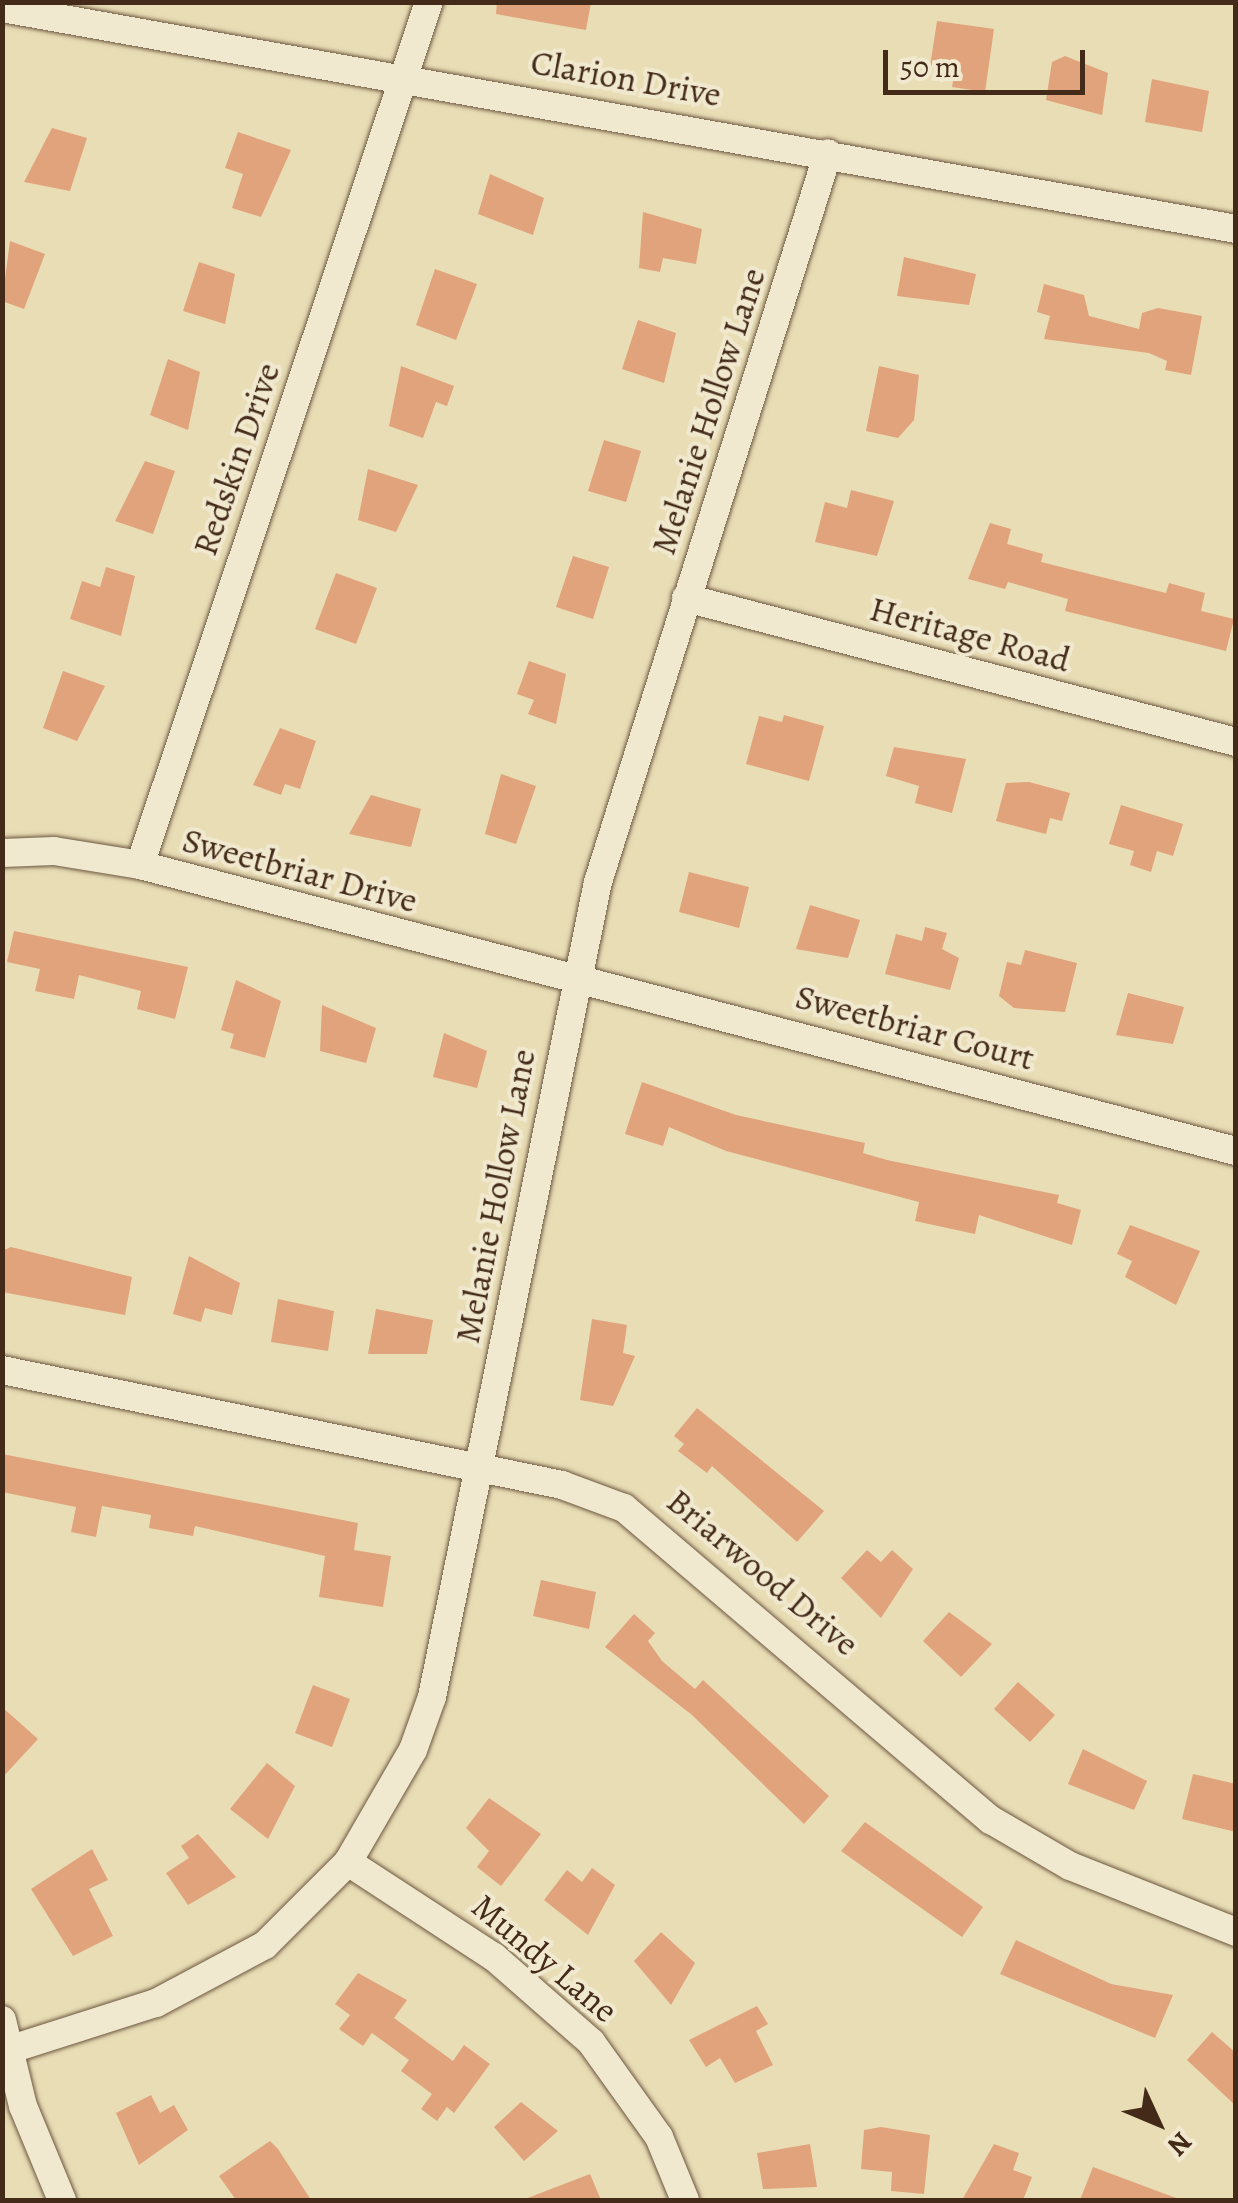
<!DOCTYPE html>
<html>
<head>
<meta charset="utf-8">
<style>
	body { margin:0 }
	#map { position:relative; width:1238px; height:2203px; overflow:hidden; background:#e9ddb5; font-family:Alegreya,serif }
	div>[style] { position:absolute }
	.building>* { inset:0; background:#e0a37c }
	.roads { filter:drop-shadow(0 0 2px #6c5740) drop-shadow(0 0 2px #6c5740) }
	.minor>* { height:28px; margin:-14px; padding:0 14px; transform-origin:14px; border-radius:14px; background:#f1e9cf }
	span { translate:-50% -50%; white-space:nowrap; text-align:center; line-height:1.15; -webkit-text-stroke:8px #f1e9cf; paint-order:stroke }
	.street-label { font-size:35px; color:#432a19 }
	.frame { position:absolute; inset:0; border:5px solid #432a19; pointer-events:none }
	.north { position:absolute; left:1108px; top:2073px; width:100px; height:100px; -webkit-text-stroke:8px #f1e9cf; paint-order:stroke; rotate:134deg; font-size:28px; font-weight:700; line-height:40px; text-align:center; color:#432a19 }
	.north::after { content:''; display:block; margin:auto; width:35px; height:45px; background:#432a19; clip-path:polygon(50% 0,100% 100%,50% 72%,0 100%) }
	.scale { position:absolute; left:883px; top:50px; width:202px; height:45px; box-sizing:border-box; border:5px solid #432a19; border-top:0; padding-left:12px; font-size:30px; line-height:35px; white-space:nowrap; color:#432a19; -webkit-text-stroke:8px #f1e9cf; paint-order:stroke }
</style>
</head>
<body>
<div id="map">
	<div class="building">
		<div style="clip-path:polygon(497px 2px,591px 2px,586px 30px,496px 14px)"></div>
		<div style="clip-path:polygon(937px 21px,994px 29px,985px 92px,952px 87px,955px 70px,930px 66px)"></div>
		<div style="clip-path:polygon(1065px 56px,1108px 73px,1102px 115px,1046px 100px,1052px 62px)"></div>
		<div style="clip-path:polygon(1152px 79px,1209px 91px,1202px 132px,1145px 122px)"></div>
		<div style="clip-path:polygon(52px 128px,87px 138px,70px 191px,24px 182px)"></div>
		<div style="clip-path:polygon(238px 132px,291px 150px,261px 217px,232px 208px,243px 174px,225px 168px)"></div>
		<div style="clip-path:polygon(490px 174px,544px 198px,533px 235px,478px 214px)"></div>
		<div style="clip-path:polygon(643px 212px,702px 229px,696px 264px,663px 258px,660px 272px,639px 268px)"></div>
		<div style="clip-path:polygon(10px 241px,45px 254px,24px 309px,2px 301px)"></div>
		<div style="clip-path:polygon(904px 257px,976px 274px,969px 305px,897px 296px)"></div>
		<div style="clip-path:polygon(199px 262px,235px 274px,225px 324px,183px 311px)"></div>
		<div style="clip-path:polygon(435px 269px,477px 284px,456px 340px,416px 325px)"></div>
		<div style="clip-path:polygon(1044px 284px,1084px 295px,1089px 316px,1139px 329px,1142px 313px,1158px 308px,1202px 316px,1191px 375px,1165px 370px,1167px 361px,1149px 353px,1044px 339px,1050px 316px,1037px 312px)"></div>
		<div style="clip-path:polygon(638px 320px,676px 333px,664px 383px,622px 369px)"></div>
		<div style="clip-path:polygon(168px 359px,200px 372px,188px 430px,150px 415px)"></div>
		<div style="clip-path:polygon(401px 366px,454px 386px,447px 406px,436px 402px,423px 438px,389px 426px)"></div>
		<div style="clip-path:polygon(879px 366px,919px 375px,914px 420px,898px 438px,866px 431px)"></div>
		<div style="clip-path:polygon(604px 440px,641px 451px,626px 502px,588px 491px)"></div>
		<div style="clip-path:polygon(145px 461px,175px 471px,153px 534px,115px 521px)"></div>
		<div style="clip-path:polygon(368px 469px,418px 485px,396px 532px,358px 520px)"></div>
		<div style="clip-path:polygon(851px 490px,894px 501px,877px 556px,815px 542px,825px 502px,847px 508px)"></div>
		<div style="clip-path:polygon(990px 523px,1011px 529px,1007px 544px,1043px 554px,1041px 562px,1166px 593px,1169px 583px,1205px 593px,1201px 611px,1234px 619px,1226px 651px,1065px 611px,1068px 599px,1008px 582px,1005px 589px,968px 579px)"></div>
		<div style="clip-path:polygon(573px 556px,609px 567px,593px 619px,556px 607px)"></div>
		<div style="clip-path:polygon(106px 567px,135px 576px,121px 636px,70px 619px,82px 581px,100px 587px)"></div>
		<div style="clip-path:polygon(336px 573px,377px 588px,356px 644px,315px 629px)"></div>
		<div style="clip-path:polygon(529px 661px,566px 674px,556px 724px,528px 714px,534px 700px,517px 694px)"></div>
		<div style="clip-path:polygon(63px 671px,105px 686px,77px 741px,43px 728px)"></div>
		<div style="clip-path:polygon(784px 715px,824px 726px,809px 781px,746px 764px,759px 716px,782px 722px)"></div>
		<div style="clip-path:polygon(280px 728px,316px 741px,300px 789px,285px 784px,281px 795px,253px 785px)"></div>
		<div style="clip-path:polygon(894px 747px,966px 759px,952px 813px,915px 803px,919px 786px,886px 776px)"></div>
		<div style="clip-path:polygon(501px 774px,536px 786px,516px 844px,485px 834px)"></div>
		<div style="clip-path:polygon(1029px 782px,1070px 793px,1062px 821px,1050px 818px,1046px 834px,996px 821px,1006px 783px)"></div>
		<div style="clip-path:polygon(371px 795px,421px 809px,411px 847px,349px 834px)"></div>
		<div style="clip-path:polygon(1121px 805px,1183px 824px,1173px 856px,1157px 851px,1151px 872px,1130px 865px,1134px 851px,1109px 844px)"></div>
		<div style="clip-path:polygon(689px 872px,749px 887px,739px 928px,679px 912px)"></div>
		<div style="clip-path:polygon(810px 905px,860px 920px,848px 958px,796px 949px)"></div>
		<div style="clip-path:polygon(925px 927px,947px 933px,942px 949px,959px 958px,950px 990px,885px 974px,896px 934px,922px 941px)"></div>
		<div style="clip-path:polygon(14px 931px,188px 967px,175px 1019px,137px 1009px,141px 991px,79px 975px,74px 999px,35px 991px,40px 969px,7px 962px)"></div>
		<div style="clip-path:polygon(1025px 950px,1077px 963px,1065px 1012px,1014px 1008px,999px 996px,1007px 962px,1021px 965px)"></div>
		<div style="clip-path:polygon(236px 980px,281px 1001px,265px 1058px,230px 1048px,234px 1034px,221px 1030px)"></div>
		<div style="clip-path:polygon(1128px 993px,1184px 1007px,1173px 1044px,1116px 1035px)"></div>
		<div style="clip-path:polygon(322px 1005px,376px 1028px,366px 1063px,320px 1051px)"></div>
		<div style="clip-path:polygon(444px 1033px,487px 1051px,477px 1088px,433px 1077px)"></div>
		<div style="clip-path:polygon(642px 1082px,736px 1115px,865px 1143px,863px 1153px,887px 1160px,1059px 1195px,1057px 1203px,1081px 1210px,1072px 1245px,979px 1215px,975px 1234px,915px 1221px,919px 1202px,726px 1151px,669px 1127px,663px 1146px,625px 1134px)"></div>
		<div style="clip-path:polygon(1130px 1225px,1200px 1251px,1176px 1305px,1125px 1277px,1132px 1261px,1117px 1254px)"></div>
		<div style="clip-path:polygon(11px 1247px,132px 1277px,125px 1315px,2px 1292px,2px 1251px)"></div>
		<div style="clip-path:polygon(189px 1256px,240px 1283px,232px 1315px,205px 1308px,201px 1322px,173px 1314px)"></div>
		<div style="clip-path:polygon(278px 1299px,334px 1311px,328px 1351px,271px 1342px)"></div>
		<div style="clip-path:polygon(376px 1309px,433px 1320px,427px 1354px,368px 1354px)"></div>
		<div style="clip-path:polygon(592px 1319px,627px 1325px,623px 1353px,635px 1356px,613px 1406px,580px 1400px)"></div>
		<div style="clip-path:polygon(697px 1408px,824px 1511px,797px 1542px,712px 1466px,707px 1473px,678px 1451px,684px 1444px,674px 1436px)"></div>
		<div style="clip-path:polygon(2px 1454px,358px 1523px,354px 1550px,391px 1556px,383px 1607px,319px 1597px,325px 1556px,195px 1526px,193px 1536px,149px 1528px,151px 1515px,102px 1506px,96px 1537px,71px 1532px,76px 1507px,2px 1492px)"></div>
		<div style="clip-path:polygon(867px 1550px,881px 1562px,892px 1550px,913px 1569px,881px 1618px,841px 1578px)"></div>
		<div style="clip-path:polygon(541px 1580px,596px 1592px,589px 1629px,533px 1616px)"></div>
		<div style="clip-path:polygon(949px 1612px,992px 1644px,961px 1677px,923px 1641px)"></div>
		<div style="clip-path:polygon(634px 1614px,655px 1633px,648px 1641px,662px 1661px,695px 1689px,703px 1680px,829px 1796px,804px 1824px,692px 1715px,605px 1647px)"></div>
		<div style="clip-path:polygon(1018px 1682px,1055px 1715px,1030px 1742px,994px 1709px)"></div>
		<div style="clip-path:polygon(313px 1685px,350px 1699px,332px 1747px,295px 1733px)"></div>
		<div style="clip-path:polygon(2px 1707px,38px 1739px,2px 1778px)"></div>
		<div style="clip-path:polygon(1083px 1749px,1147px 1781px,1134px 1810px,1068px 1784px)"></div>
		<div style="clip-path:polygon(267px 1763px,295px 1786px,268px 1839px,230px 1809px)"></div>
		<div style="clip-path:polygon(1193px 1774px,1236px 1784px,1236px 1832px,1182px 1819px)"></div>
		<div style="clip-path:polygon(489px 1798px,541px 1834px,501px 1886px,477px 1867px,489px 1851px,466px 1828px)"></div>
		<div style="clip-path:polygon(865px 1822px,983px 1907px,962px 1937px,841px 1851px)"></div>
		<div style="clip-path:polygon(198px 1834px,236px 1877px,188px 1905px,166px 1873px,189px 1858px,181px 1846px)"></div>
		<div style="clip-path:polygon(92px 1849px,108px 1880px,89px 1889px,113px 1936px,73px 1956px,31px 1889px)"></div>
		<div style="clip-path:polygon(592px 1868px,615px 1885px,588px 1935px,544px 1900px,567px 1870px,582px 1882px)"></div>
		<div style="clip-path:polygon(661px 1932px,695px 1963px,671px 2005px,634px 1961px)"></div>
		<div style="clip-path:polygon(1016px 1940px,1111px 1984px,1173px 1995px,1155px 2038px,1000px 1974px)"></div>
		<div style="clip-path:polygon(358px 1973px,407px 2000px,394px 2018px,453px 2061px,464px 2045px,490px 2064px,454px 2113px,447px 2107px,437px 2121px,421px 2109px,432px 2094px,401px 2071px,409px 2060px,372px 2033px,363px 2046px,339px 2029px,350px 2015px,335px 2004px)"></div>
		<div style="clip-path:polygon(757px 2006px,768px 2024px,756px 2031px,773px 2065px,735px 2083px,720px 2058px,706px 2067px,689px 2040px)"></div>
		<div style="clip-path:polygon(1212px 2032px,1236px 2053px,1236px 2106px,1187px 2060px)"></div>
		<div style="clip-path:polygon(151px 2095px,160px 2113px,174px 2105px,188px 2130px,139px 2165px,116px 2113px)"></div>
		<div style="clip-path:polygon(521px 2102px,558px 2131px,524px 2161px,494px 2127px)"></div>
		<div style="clip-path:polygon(881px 2127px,930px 2135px,924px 2194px,891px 2191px,892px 2172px,861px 2169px,864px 2130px)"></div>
		<div style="clip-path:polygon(270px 2141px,278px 2149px,311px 2200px,236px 2200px,219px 2176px)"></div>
		<div style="clip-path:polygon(810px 2144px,817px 2187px,763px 2189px,757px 2153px)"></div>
		<div style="clip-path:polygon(994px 2144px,1019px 2153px,1013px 2170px,1032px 2177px,1023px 2200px,962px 2200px)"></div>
		<div style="clip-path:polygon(1093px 2167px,1176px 2198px,1176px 2200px,1080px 2200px)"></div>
		<div style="clip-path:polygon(590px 2174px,601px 2200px,526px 2200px,525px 2199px)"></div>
	</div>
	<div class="roads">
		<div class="minor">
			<div style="left:2px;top:8px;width:1254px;rotate:10.15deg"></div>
			<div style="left:686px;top:598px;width:569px;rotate:14.67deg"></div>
			<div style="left:2px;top:853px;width:52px;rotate:-2.2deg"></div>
			<div style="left:54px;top:851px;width:87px;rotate:9.2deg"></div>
			<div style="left:140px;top:865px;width:1133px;rotate:14.63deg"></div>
			<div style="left:140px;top:865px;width:910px;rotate:-71.49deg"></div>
			<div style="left:2px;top:1370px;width:572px;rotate:11.6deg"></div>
			<div style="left:562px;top:1485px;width:66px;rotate:20.4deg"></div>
			<div style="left:624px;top:1508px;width:482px;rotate:40.4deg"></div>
			<div style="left:991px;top:1820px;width:91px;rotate:30.2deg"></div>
			<div style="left:1070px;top:1866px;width:179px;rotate:21.7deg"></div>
			<div style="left:348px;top:1862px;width:174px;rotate:33.1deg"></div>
			<div style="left:494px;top:1957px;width:129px;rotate:41.2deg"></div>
			<div style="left:591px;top:2042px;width:117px;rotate:54.4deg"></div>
			<div style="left:659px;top:2137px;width:68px;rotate:67.6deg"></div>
			<div style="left:2px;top:2020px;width:89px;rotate:76.3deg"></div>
			<div style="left:23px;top:2106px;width:102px;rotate:67.5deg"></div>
			<div style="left:2px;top:2052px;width:162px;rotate:-17.7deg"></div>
			<div style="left:156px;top:2003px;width:123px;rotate:-28deg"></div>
			<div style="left:265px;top:1945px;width:117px;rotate:-45deg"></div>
			<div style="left:348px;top:1862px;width:129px;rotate:-59.9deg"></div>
			<div style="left:413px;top:1750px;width:56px;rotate:-70.3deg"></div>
			<div style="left:432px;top:1697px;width:832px;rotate:-78.49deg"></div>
			<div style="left:598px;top:882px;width:764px;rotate:-72.49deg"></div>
		</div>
	</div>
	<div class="street-label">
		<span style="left:626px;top:78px;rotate:10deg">Clarion Drive</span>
		<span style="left:708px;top:411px;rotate:-72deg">Melanie Hollow Lane</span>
		<span style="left:236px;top:459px;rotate:-71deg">Redskin Drive</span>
		<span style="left:970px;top:634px;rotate:15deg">Heritage Road</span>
		<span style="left:300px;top:870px;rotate:15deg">Sweetbriar Drive</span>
		<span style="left:915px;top:1027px;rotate:15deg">Sweetbriar Court</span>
		<span style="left:495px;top:1196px;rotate:-79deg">Melanie Hollow Lane</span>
		<span style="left:763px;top:1572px;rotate:40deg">Briarwood Drive</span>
		<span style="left:545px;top:1958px;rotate:40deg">Mundy Lane</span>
	</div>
	<div class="frame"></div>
	<div class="north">N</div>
	<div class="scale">50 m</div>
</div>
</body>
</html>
